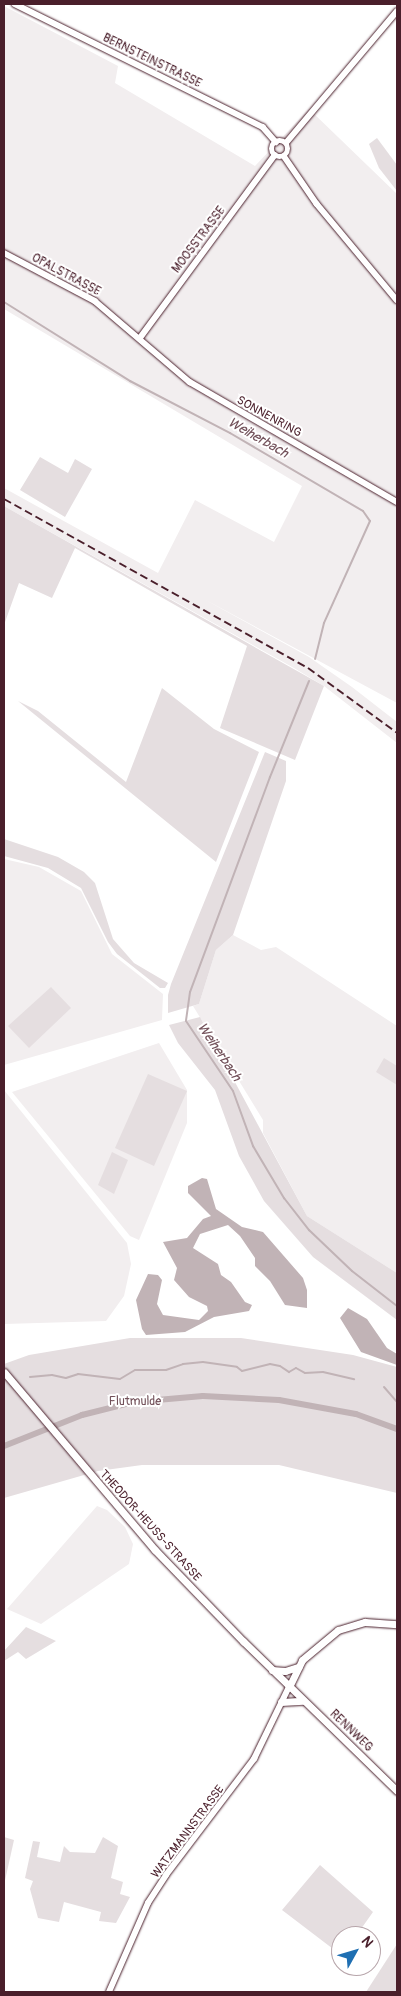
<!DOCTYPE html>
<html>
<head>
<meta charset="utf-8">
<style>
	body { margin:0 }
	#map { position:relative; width:401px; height:1996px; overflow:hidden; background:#fff; font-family:Pangolin,sans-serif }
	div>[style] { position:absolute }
	.built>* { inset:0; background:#f2eeef }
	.green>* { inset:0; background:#e5dee0 }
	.water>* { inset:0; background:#c1b3b6 }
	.stream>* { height:2px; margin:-1px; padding:0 1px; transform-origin:1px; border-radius:1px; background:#c1b3b6 }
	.canal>* { height:6px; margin:-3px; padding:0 3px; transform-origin:3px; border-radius:3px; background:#c1b3b6 }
	.roads { filter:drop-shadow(0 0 1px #4a1f2b) drop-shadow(0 0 1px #4a1f2b) }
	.tertiary>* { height:5.5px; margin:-2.75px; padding:0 2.75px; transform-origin:2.75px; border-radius:2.75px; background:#fff }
	.tertiary>.ring { margin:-2.75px; padding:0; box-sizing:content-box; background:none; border:5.5px solid #fff; border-radius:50% }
	.secondary>* { height:7px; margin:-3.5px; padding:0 3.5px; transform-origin:3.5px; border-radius:3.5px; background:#fff }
	.rail>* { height:2px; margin-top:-1px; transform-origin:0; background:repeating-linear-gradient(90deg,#4a1f2b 0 8px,transparent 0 12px) }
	span { translate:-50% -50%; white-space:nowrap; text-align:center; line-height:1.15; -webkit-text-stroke:4px #fff; paint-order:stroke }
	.street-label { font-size:12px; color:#4a1f2b }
	.park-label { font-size:12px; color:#714f58 }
	.water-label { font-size:14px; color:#74535c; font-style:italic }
	.frame { position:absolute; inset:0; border:5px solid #4a1f2b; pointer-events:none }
	.north { position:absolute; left:331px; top:1926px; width:50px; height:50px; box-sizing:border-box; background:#fff; border:1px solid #b7a5aa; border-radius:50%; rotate:51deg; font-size:14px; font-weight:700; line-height:20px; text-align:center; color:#4a1f2b }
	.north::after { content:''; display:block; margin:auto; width:18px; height:22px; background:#1f6fb2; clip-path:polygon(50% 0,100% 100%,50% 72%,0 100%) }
</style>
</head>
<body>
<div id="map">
	<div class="built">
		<div style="clip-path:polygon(4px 6px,118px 66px,115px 83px,255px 166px,309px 109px,397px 194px,397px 703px,202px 598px,309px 657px,352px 687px,397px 722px,397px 743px,324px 686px,294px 668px,4px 506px,4px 488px,158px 573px,195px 500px,274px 542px,302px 486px,4px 309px)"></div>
		<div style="clip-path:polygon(4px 859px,39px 867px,81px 891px,112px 954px,163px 994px,162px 1020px,4px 1065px)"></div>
		<div style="clip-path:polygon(233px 935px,261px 950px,276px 947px,397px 1026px,397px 1273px,307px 1216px,263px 1133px,263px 1120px,193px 1006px,199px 1004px,216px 950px)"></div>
		<div style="clip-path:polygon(159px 1043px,187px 1090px,187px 1123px,139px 1240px,130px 1236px,12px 1092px)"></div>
		<div style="clip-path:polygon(4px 1090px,127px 1243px,131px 1264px,124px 1296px,106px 1321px,4px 1324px)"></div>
		<div style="clip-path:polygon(97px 1506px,107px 1510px,125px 1527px,133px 1544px,129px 1564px,41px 1624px,7px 1609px)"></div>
	</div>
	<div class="green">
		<div style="clip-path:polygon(377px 138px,397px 165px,397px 191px,379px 168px,369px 144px)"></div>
		<div style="clip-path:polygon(40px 457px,68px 473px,75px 459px,92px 469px,65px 517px,20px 490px)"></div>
		<div style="clip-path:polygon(4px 506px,324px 686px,295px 760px,220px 728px,247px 646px,75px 548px,52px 598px,19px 583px,4px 625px)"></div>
		<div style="clip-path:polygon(162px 688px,214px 729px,259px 752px,216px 862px,18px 701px,38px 711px,126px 782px)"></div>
		<div style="clip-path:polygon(265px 752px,286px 761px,286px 781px,233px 935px,216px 950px,199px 1004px,168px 1013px,168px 995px,171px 984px)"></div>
		<div style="clip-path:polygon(4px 839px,58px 857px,84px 872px,95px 883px,113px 939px,134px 963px,168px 983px,165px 988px,160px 988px,117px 954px,108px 942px,81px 888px,48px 868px,4px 856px)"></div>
		<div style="clip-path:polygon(51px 987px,71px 1008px,29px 1048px,8px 1026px)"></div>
		<div style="clip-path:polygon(200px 1017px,307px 1216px,397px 1273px,397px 1320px,313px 1257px,264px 1201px,239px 1156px,215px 1090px,178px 1043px,169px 1025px)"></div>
		<div style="clip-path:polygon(384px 1058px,397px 1066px,397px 1085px,376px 1072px)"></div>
		<div style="clip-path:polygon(148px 1074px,187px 1091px,154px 1166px,115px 1148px)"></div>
		<div style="clip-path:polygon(112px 1152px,128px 1160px,114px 1194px,98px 1185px)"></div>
		<div style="clip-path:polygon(130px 1338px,241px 1338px,353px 1355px,397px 1367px,397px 1493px,279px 1465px,142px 1465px,98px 1471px,4px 1498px,4px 1364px,29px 1355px)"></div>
		<div style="clip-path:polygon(26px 1627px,56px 1641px,26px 1659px,18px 1652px,4px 1661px,4px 1651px)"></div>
		<div style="clip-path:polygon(4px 1837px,14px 1840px,4px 1885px)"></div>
		<div style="clip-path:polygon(103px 1837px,118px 1846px,111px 1878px,123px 1882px,120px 1894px,130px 1897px,116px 1923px,99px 1921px,101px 1912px,64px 1902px,59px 1922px,38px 1918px,30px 1889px,33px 1881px,25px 1878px,33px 1841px,40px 1842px,37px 1857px,60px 1862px,64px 1846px,70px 1852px,95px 1853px)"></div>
		<div style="clip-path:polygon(320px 1865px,373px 1912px,356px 1936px,341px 1936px,341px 1955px,282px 1910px)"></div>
		<div style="clip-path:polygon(397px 1944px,397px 1992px,366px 1992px)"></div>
	</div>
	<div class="water">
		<div style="clip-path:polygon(202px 1178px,207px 1179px,216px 1209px,242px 1227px,263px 1232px,303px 1278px,307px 1290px,307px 1308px,285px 1305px,270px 1281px,255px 1266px,255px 1258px,240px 1236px,228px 1225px,200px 1234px,193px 1248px,218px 1264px,221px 1275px,231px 1282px,245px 1302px,252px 1305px,249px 1311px,214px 1317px,185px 1332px,146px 1335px,142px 1329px,136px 1300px,148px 1274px,158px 1275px,162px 1280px,157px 1304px,163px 1315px,199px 1320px,208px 1311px,207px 1306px,189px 1297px,174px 1280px,177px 1268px,163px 1242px,187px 1238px,203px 1219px,211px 1216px,188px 1193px,188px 1186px)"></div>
		<div style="clip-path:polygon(348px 1308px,367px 1319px,387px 1348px,397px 1354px,397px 1365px,361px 1352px,340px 1318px)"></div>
	</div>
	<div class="stream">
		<div style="left:4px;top:302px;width:149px;rotate:32.1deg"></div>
		<div style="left:130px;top:381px;width:113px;rotate:27.5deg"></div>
		<div style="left:230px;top:433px;width:154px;rotate:30.4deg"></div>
		<div style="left:363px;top:511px;width:12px;rotate:55deg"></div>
		<div style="left:370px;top:521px;width:112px;rotate:114.3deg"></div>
		<div style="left:324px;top:623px;width:37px;rotate:104deg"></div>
		<div style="left:309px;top:681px;width:104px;rotate:112.1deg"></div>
		<div style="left:270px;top:777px;width:229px;rotate:110.4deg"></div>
		<div style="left:190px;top:992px;width:29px;rotate:98deg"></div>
		<div style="left:186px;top:1021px;width:84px;rotate:56.1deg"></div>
		<div style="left:233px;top:1091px;width:59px;rotate:70deg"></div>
		<div style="left:253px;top:1146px;width:61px;rotate:59.2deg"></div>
		<div style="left:284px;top:1198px;width:41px;rotate:52deg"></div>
		<div style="left:309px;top:1230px;width:59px;rotate:43.6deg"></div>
		<div style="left:352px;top:1271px;width:57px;rotate:37.9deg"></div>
		<div style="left:30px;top:1377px;width:22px;rotate:-5deg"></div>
		<div style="left:52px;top:1375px;width:14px;rotate:12deg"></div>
		<div style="left:66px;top:1378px;width:13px;rotate:-18deg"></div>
		<div style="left:78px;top:1374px;width:42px;rotate:6.8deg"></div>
		<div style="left:120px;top:1379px;width:17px;rotate:-31deg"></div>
		<div style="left:135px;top:1370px;width:31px"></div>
		<div style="left:166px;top:1370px;width:18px;rotate:-19deg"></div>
		<div style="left:183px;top:1364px;width:20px;rotate:-6deg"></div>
		<div style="left:203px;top:1362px;width:34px;rotate:8deg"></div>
		<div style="left:237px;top:1367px;width:6px;rotate:39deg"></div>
		<div style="left:242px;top:1371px;width:29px;rotate:-14deg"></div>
		<div style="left:270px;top:1364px;width:10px;rotate:11deg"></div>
		<div style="left:280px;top:1366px;width:11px;rotate:34deg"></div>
		<div style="left:289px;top:1372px;width:8px;rotate:-30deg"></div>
		<div style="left:296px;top:1368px;width:10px;rotate:29deg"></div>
		<div style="left:305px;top:1373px;width:18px;rotate:-3deg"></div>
		<div style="left:323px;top:1372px;width:32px;rotate:13deg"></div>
		<div style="left:384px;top:1387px;width:20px;rotate:49deg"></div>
	</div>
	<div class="canal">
		<div style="left:4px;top:1446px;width:84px;rotate:-21.7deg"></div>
		<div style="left:82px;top:1415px;width:54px;rotate:-14deg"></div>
		<div style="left:134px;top:1402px;width:69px;rotate:-5deg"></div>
		<div style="left:203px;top:1396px;width:76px;rotate:3deg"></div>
		<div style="left:279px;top:1400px;width:78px;rotate:10.3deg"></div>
		<div style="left:356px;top:1414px;width:44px;rotate:20.1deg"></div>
	</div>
	<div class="roads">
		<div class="tertiary">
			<div style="left:15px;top:4px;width:277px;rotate:26.4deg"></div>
			<div style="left:263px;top:127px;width:20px;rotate:49deg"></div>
			<div class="ring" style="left:272px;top:141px;width:10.5px;height:10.5px"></div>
			<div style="left:286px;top:143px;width:172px;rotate:-49.9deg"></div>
			<div style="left:284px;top:156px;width:58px;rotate:55.5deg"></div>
			<div style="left:317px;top:204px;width:125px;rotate:50.2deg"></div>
			<div style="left:4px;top:253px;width:103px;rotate:27.8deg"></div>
			<div style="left:95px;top:301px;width:125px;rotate:40.5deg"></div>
			<div style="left:190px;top:382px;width:239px;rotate:30.1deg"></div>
			<div style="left:140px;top:338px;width:227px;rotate:-53.6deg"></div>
			<div style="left:109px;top:1992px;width:97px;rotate:-66.3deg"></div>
			<div style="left:148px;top:1903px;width:33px;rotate:-57deg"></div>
			<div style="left:166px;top:1875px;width:146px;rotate:-52.8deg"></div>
			<div style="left:254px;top:1759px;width:80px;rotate:-64.1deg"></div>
		</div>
		<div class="secondary">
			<div style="left:4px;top:1372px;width:233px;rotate:49.7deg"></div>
			<div style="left:155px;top:1550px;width:127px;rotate:46deg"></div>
			<div style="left:243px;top:1641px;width:215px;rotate:44.2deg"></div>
			<div style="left:272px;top:1670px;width:13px;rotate:4deg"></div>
			<div style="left:285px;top:1671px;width:14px;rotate:-17deg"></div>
			<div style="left:289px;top:1687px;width:30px;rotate:-64deg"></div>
			<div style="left:302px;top:1660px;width:47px;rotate:-39.8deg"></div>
			<div style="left:338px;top:1630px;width:28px;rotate:-17deg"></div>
			<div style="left:365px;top:1622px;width:32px;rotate:4deg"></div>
			<div style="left:281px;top:1702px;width:22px;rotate:-3deg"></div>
		</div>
	</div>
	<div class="rail">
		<div style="left:4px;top:499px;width:348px;rotate:29.1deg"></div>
		<div style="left:308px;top:668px;width:110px;rotate:36.1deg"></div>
	</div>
	<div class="street-label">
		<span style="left:152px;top:61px;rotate:26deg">BERNSTEINSTRASSE</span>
		<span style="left:199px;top:240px;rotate:-53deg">MOOSSTRASSE</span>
		<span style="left:66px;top:275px;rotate:28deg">OPALSTRASSE</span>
		<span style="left:269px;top:417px;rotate:29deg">SONNENRING</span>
		<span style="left:150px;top:1526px;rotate:48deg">THEODOR-HEUSS-STRASSE</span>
		<span style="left:351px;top:1731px;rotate:44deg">RENNWEG</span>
		<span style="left:188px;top:1832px;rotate:-53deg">WATZMANNSTRASSE</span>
	</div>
	<div class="park-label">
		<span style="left:135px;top:1402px">Flutmulde</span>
	</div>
	<div class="water-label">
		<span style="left:258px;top:438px;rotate:30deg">Weiherbach</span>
		<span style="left:219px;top:1052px;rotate:56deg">Weiherbach</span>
	</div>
	<div class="frame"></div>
	<div class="north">N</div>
</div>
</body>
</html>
